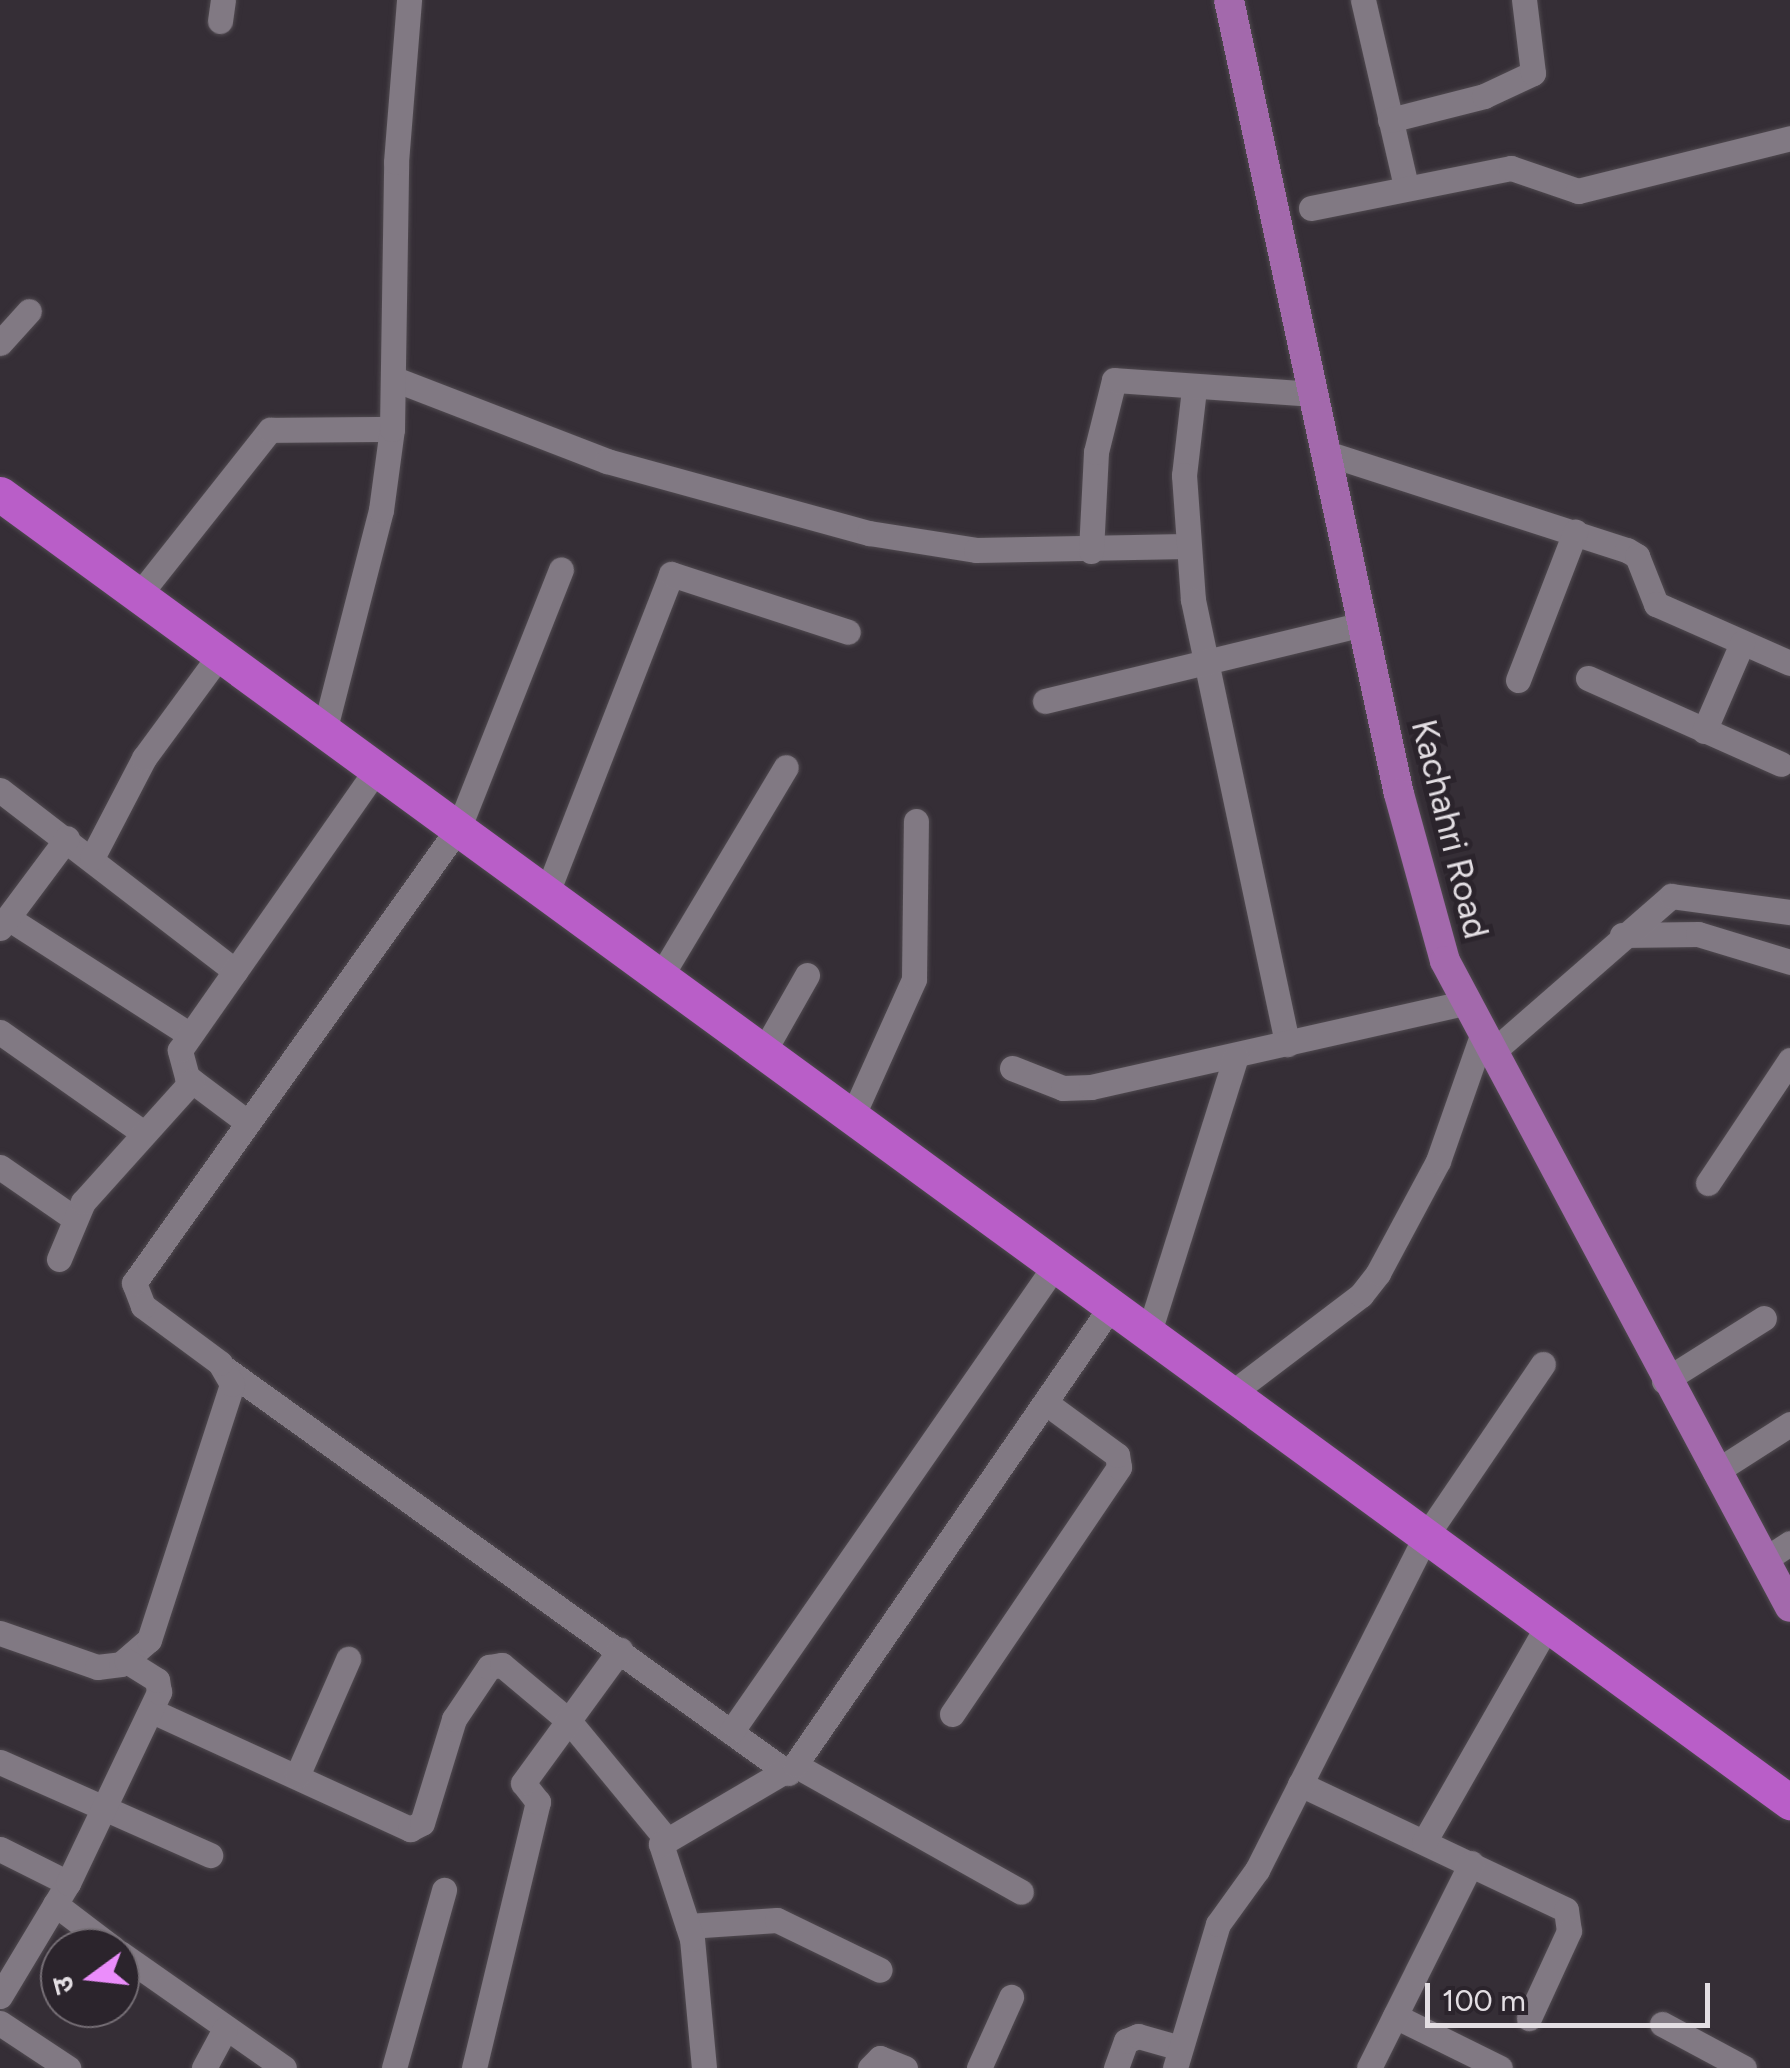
<!DOCTYPE html>
<html>
<head>
<meta charset="utf-8">
<style>
	body { margin:0 }
	#map { position:relative; width:1790px; height:2068px; overflow:hidden; background:#352e36; font-family:Figtree,"Noto Sans Devanagari",sans-serif }
	div>[style] { position:absolute }
	.roads { filter:drop-shadow(0 0 2px #504a50) drop-shadow(0 0 2px #504a50) }
	.minor>* { height:25px; margin:-12.5px; padding:0 12.5px; transform-origin:12.5px; border-radius:12.5px; background:#817983 }
	.major>* { height:30px; margin:-15px; padding:0 15px; transform-origin:15px; border-radius:15px; background:#a369ac }
	.highway>* { height:35px; margin:-17.5px; padding:0 17.5px; transform-origin:17.5px; border-radius:17.5px; background:#b95ec8 }
	span { translate:-50% -50%; white-space:nowrap; text-align:center; line-height:1.15; -webkit-text-stroke:10px #2b242c; paint-order:stroke }
	.street-label { font-size:35px; color:#e3dee3 }
	.north { position:absolute; left:40px; top:1928px; width:100px; height:100px; box-sizing:border-box; background:#2b242c; border:2px solid #756e75; border-radius:50%; rotate:255deg; font-size:28px; font-weight:700; line-height:40px; text-align:center; color:#e3dee3 }
	.north::after { content:''; display:block; margin:auto; width:35px; height:45px; background:#eb8dfb; clip-path:polygon(50% 0,100% 100%,50% 72%,0 100%) }
	.scale { position:absolute; left:1425px; top:1983px; width:285px; height:45px; box-sizing:border-box; border:5px solid #e3dee3; border-top:0; padding-left:12px; font-size:30px; line-height:35px; white-space:nowrap; color:#e3dee3; -webkit-text-stroke:8px #2b242c; paint-order:stroke }
</style>
</head>
<body>
<div id="map">
	<div class="roads">
		<div class="minor">
			<div style="left:1363px;top:0;width:191px;rotate:77deg"></div>
			<div style="left:220px;top:21px;width:21px;rotate:-82deg"></div>
			<div style="left:1390px;top:120px;width:97px;rotate:-14.3deg"></div>
			<div style="left:1484px;top:96px;width:54px;rotate:-25.1deg"></div>
			<div style="left:1533px;top:73px;width:74px;rotate:-97deg"></div>
			<div style="left:1311px;top:208px;width:204px;rotate:-11.3deg"></div>
			<div style="left:1511px;top:168px;width:71px;rotate:18.9deg"></div>
			<div style="left:1578px;top:191px;width:219px;rotate:-14deg"></div>
			<div style="left:0;top:343px;width:43px;rotate:-47.8deg"></div>
			<div style="left:397px;top:380px;width:225px;rotate:21.1deg"></div>
			<div style="left:607px;top:461px;width:272px;rotate:15.4deg"></div>
			<div style="left:869px;top:533px;width:108px;rotate:9deg"></div>
			<div style="left:976px;top:550px;width:210px;rotate:-1.1deg"></div>
			<div style="left:1194px;top:389px;width:87px;rotate:96.6deg"></div>
			<div style="left:1184px;top:475px;width:125px;rotate:85.9deg"></div>
			<div style="left:1193px;top:600px;width:454px;rotate:78deg"></div>
			<div style="left:1326px;top:453px;width:316px;rotate:17.9deg"></div>
			<div style="left:1627px;top:550px;width:12px;rotate:31deg"></div>
			<div style="left:1637px;top:556px;width:52px;rotate:68.4deg"></div>
			<div style="left:1656px;top:604px;width:146px;rotate:23.8deg"></div>
			<div style="left:1091px;top:551px;width:99px;rotate:-87.1deg"></div>
			<div style="left:1096px;top:452px;width:74px;rotate:-76deg"></div>
			<div style="left:1114px;top:380px;width:199px;rotate:4deg"></div>
			<div style="left:139px;top:595px;width:211px;rotate:-51.6deg"></div>
			<div style="left:270px;top:430px;width:122px;rotate:-0.5deg"></div>
			<div style="left:1588px;top:678px;width:211px;rotate:24deg"></div>
			<div style="left:1518px;top:680px;width:159px;rotate:-68.9deg"></div>
			<div style="left:1045px;top:701px;width:327px;rotate:-13.6deg"></div>
			<div style="left:325px;top:728px;width:225px;rotate:-75.6deg"></div>
			<div style="left:381px;top:510px;width:82px;rotate:-82.3deg"></div>
			<div style="left:392px;top:429px;width:267px;rotate:-89.1deg"></div>
			<div style="left:396px;top:162px;width:163px;rotate:-85.4deg"></div>
			<div style="left:1704px;top:731px;width:96px;rotate:-66.6deg"></div>
			<div style="left:0;top:790px;width:297px;rotate:37.6deg"></div>
			<div style="left:92px;top:858px;width:113px;rotate:-62.5deg"></div>
			<div style="left:144px;top:758px;width:130px;rotate:-53.7deg"></div>
			<div style="left:548px;top:890px;width:339px;rotate:-68.7deg"></div>
			<div style="left:671px;top:574px;width:186px;rotate:18.1deg"></div>
			<div style="left:8px;top:918px;width:216px;rotate:32.7deg"></div>
			<div style="left:0;top:928px;width:112px;rotate:-53.3deg"></div>
			<div style="left:1622px;top:935px;width:76px;rotate:-0.8deg"></div>
			<div style="left:1698px;top:934px;width:96px;rotate:16.9deg"></div>
			<div style="left:662px;top:974px;width:241px;rotate:-59.1deg"></div>
			<div style="left:0;top:1032px;width:172px;rotate:35.1deg"></div>
			<div style="left:765px;top:1049px;width:85px;rotate:-60.4deg"></div>
			<div style="left:1489px;top:1055px;width:242px;rotate:-41.1deg"></div>
			<div style="left:1671px;top:896px;width:120px;rotate:7.7deg"></div>
			<div style="left:1012px;top:1068px;width:55px;rotate:21.4deg"></div>
			<div style="left:1063px;top:1088px;width:28px;rotate:-2deg"></div>
			<div style="left:1091px;top:1087px;width:381px;rotate:-12.7deg"></div>
			<div style="left:853px;top:1115px;width:149px;rotate:-65.8deg"></div>
			<div style="left:914px;top:979px;width:158px;rotate:-89.3deg"></div>
			<div style="left:247px;top:1122px;width:75px;rotate:-143.1deg"></div>
			<div style="left:187px;top:1077px;width:28px;rotate:-105deg"></div>
			<div style="left:180px;top:1050px;width:345px;rotate:-55deg"></div>
			<div style="left:0;top:1167px;width:91px;rotate:34.7deg"></div>
			<div style="left:1708px;top:1183px;width:148px;rotate:-56.3deg"></div>
			<div style="left:59px;top:1259px;width:62px;rotate:-67.2deg"></div>
			<div style="left:83px;top:1202px;width:163px;rotate:-48deg"></div>
			<div style="left:1149px;top:1332px;width:289px;rotate:-72.5deg"></div>
			<div style="left:227px;top:1370px;width:691px;rotate:35.69deg"></div>
			<div style="left:1664px;top:1381px;width:118px;rotate:-32.2deg"></div>
			<div style="left:1232px;top:1393px;width:162px;rotate:-37.2deg"></div>
			<div style="left:1361px;top:1295px;width:28px;rotate:-52deg"></div>
			<div style="left:1378px;top:1273px;width:127px;rotate:-61.8deg"></div>
			<div style="left:1438px;top:1161px;width:130px;rotate:-70.7deg"></div>
			<div style="left:1715px;top:1472px;width:89px;rotate:-32.6deg"></div>
			<div style="left:1764px;top:1560px;width:31px;rotate:-33deg"></div>
			<div style="left:0;top:1633px;width:103px;rotate:19.3deg"></div>
			<div style="left:97px;top:1667px;width:24px;rotate:-7deg"></div>
			<div style="left:121px;top:1664px;width:37px;rotate:-41deg"></div>
			<div style="left:149px;top:1640px;width:269px;rotate:-72deg"></div>
			<div style="left:232px;top:1384px;width:24px;rotate:-120deg"></div>
			<div style="left:220px;top:1363px;width:96px;rotate:-143.5deg"></div>
			<div style="left:143px;top:1306px;width:25px;rotate:-111deg"></div>
			<div style="left:134px;top:1283px;width:560px;rotate:-54.52deg"></div>
			<div style="left:459px;top:827px;width:277px;rotate:-68.4deg"></div>
			<div style="left:152px;top:1711px;width:284px;rotate:24.6deg"></div>
			<div style="left:410px;top:1829px;width:13px;rotate:-27deg"></div>
			<div style="left:422px;top:1823px;width:109px;rotate:-72.9deg"></div>
			<div style="left:454px;top:1719px;width:63px;rotate:-56.1deg"></div>
			<div style="left:489px;top:1667px;width:13px;rotate:-9deg"></div>
			<div style="left:502px;top:1665px;width:87px;rotate:39.9deg"></div>
			<div style="left:569px;top:1721px;width:154px;rotate:50.5deg"></div>
			<div style="left:952px;top:1714px;width:298px;rotate:-55.9deg"></div>
			<div style="left:1119px;top:1467px;width:12px;rotate:-99deg"></div>
			<div style="left:1117px;top:1455px;width:88px;rotate:-143.8deg"></div>
			<div style="left:731px;top:1732px;width:570px;rotate:-55.22deg"></div>
			<div style="left:0;top:1762px;width:230px;rotate:23.9deg"></div>
			<div style="left:795px;top:1765px;width:259px;rotate:29.3deg"></div>
			<div style="left:297px;top:1776px;width:128px;rotate:-66.4deg"></div>
			<div style="left:1300px;top:1784px;width:294px;rotate:25.3deg"></div>
			<div style="left:1566px;top:1910px;width:21px;rotate:82deg"></div>
			<div style="left:1569px;top:1931px;width:96px;rotate:114.7deg"></div>
			<div style="left:1424px;top:1842px;width:250px;rotate:-60.3deg"></div>
			<div style="left:0;top:1849px;width:76px;rotate:26.6deg"></div>
			<div style="left:55px;top:1904px;width:73px;rotate:37.2deg"></div>
			<div style="left:688px;top:1926px;width:89px;rotate:-3.9deg"></div>
			<div style="left:777px;top:1920px;width:114px;rotate:25.9deg"></div>
			<div style="left:120px;top:1953px;width:200px;rotate:35deg"></div>
			<div style="left:0;top:1996px;width:132px;rotate:-59deg"></div>
			<div style="left:68px;top:1883px;width:212px;rotate:-64.5deg"></div>
			<div style="left:159px;top:1692px;width:12px;rotate:-99deg"></div>
			<div style="left:157px;top:1680px;width:36px;rotate:-148deg"></div>
			<div style="left:1395px;top:2016px;width:117px;rotate:26.3deg"></div>
			<div style="left:0;top:2023px;width:82px;rotate:33.5deg"></div>
			<div style="left:1662px;top:2024px;width:93px;rotate:28.2deg"></div>
			<div style="left:204px;top:2068px;width:44px;rotate:-61.7deg"></div>
			<div style="left:394px;top:2068px;width:185px;rotate:-74.3deg"></div>
			<div style="left:474px;top:2068px;width:274px;rotate:-76.5deg"></div>
			<div style="left:538px;top:1802px;width:24px;rotate:-128deg"></div>
			<div style="left:523px;top:1783px;width:165px;rotate:-53.9deg"></div>
			<div style="left:704px;top:2068px;width:130px;rotate:-95.3deg"></div>
			<div style="left:692px;top:1939px;width:100px;rotate:-108.1deg"></div>
			<div style="left:661px;top:1844px;width:156px;rotate:-30.5deg"></div>
			<div style="left:795px;top:1765px;width:559px;rotate:-55.43deg"></div>
			<div style="left:870px;top:2068px;width:14px;rotate:-45deg"></div>
			<div style="left:880px;top:2058px;width:27px;rotate:22deg"></div>
			<div style="left:979px;top:2068px;width:78px;rotate:-65.7deg"></div>
			<div style="left:1116px;top:2068px;width:29px;rotate:-70deg"></div>
			<div style="left:1126px;top:2041px;width:13px;rotate:-23deg"></div>
			<div style="left:1138px;top:2036px;width:44px;rotate:15.9deg"></div>
			<div style="left:1175px;top:2068px;width:150px;rotate:-73.4deg"></div>
			<div style="left:1218px;top:1924px;width:67px;rotate:-54.2deg"></div>
			<div style="left:1257px;top:1870px;width:374px;rotate:-63.2deg"></div>
			<div style="left:1426px;top:1536px;width:208px;rotate:-55.8deg"></div>
			<div style="left:1369px;top:2068px;width:229px;rotate:-63.5deg"></div>
		</div>
		<div class="major">
			<div style="left:1229px;top:0;width:812px;rotate:77.92deg"></div>
			<div style="left:1399px;top:794px;width:173px;rotate:74.6deg"></div>
			<div style="left:1445px;top:961px;width:732px;rotate:61.9deg"></div>
		</div>
		<div class="highway">
			<div style="left:0;top:494px;width:2217px;rotate:36.16deg"></div>
		</div>
	</div>
	<div class="street-label">
		<span style="left:1450px;top:829px;rotate:76deg">Kachahri Road</span>
	</div>
	<div class="north">उ</div>
	<div class="scale">100 m</div>
</div>
</body>
</html>
